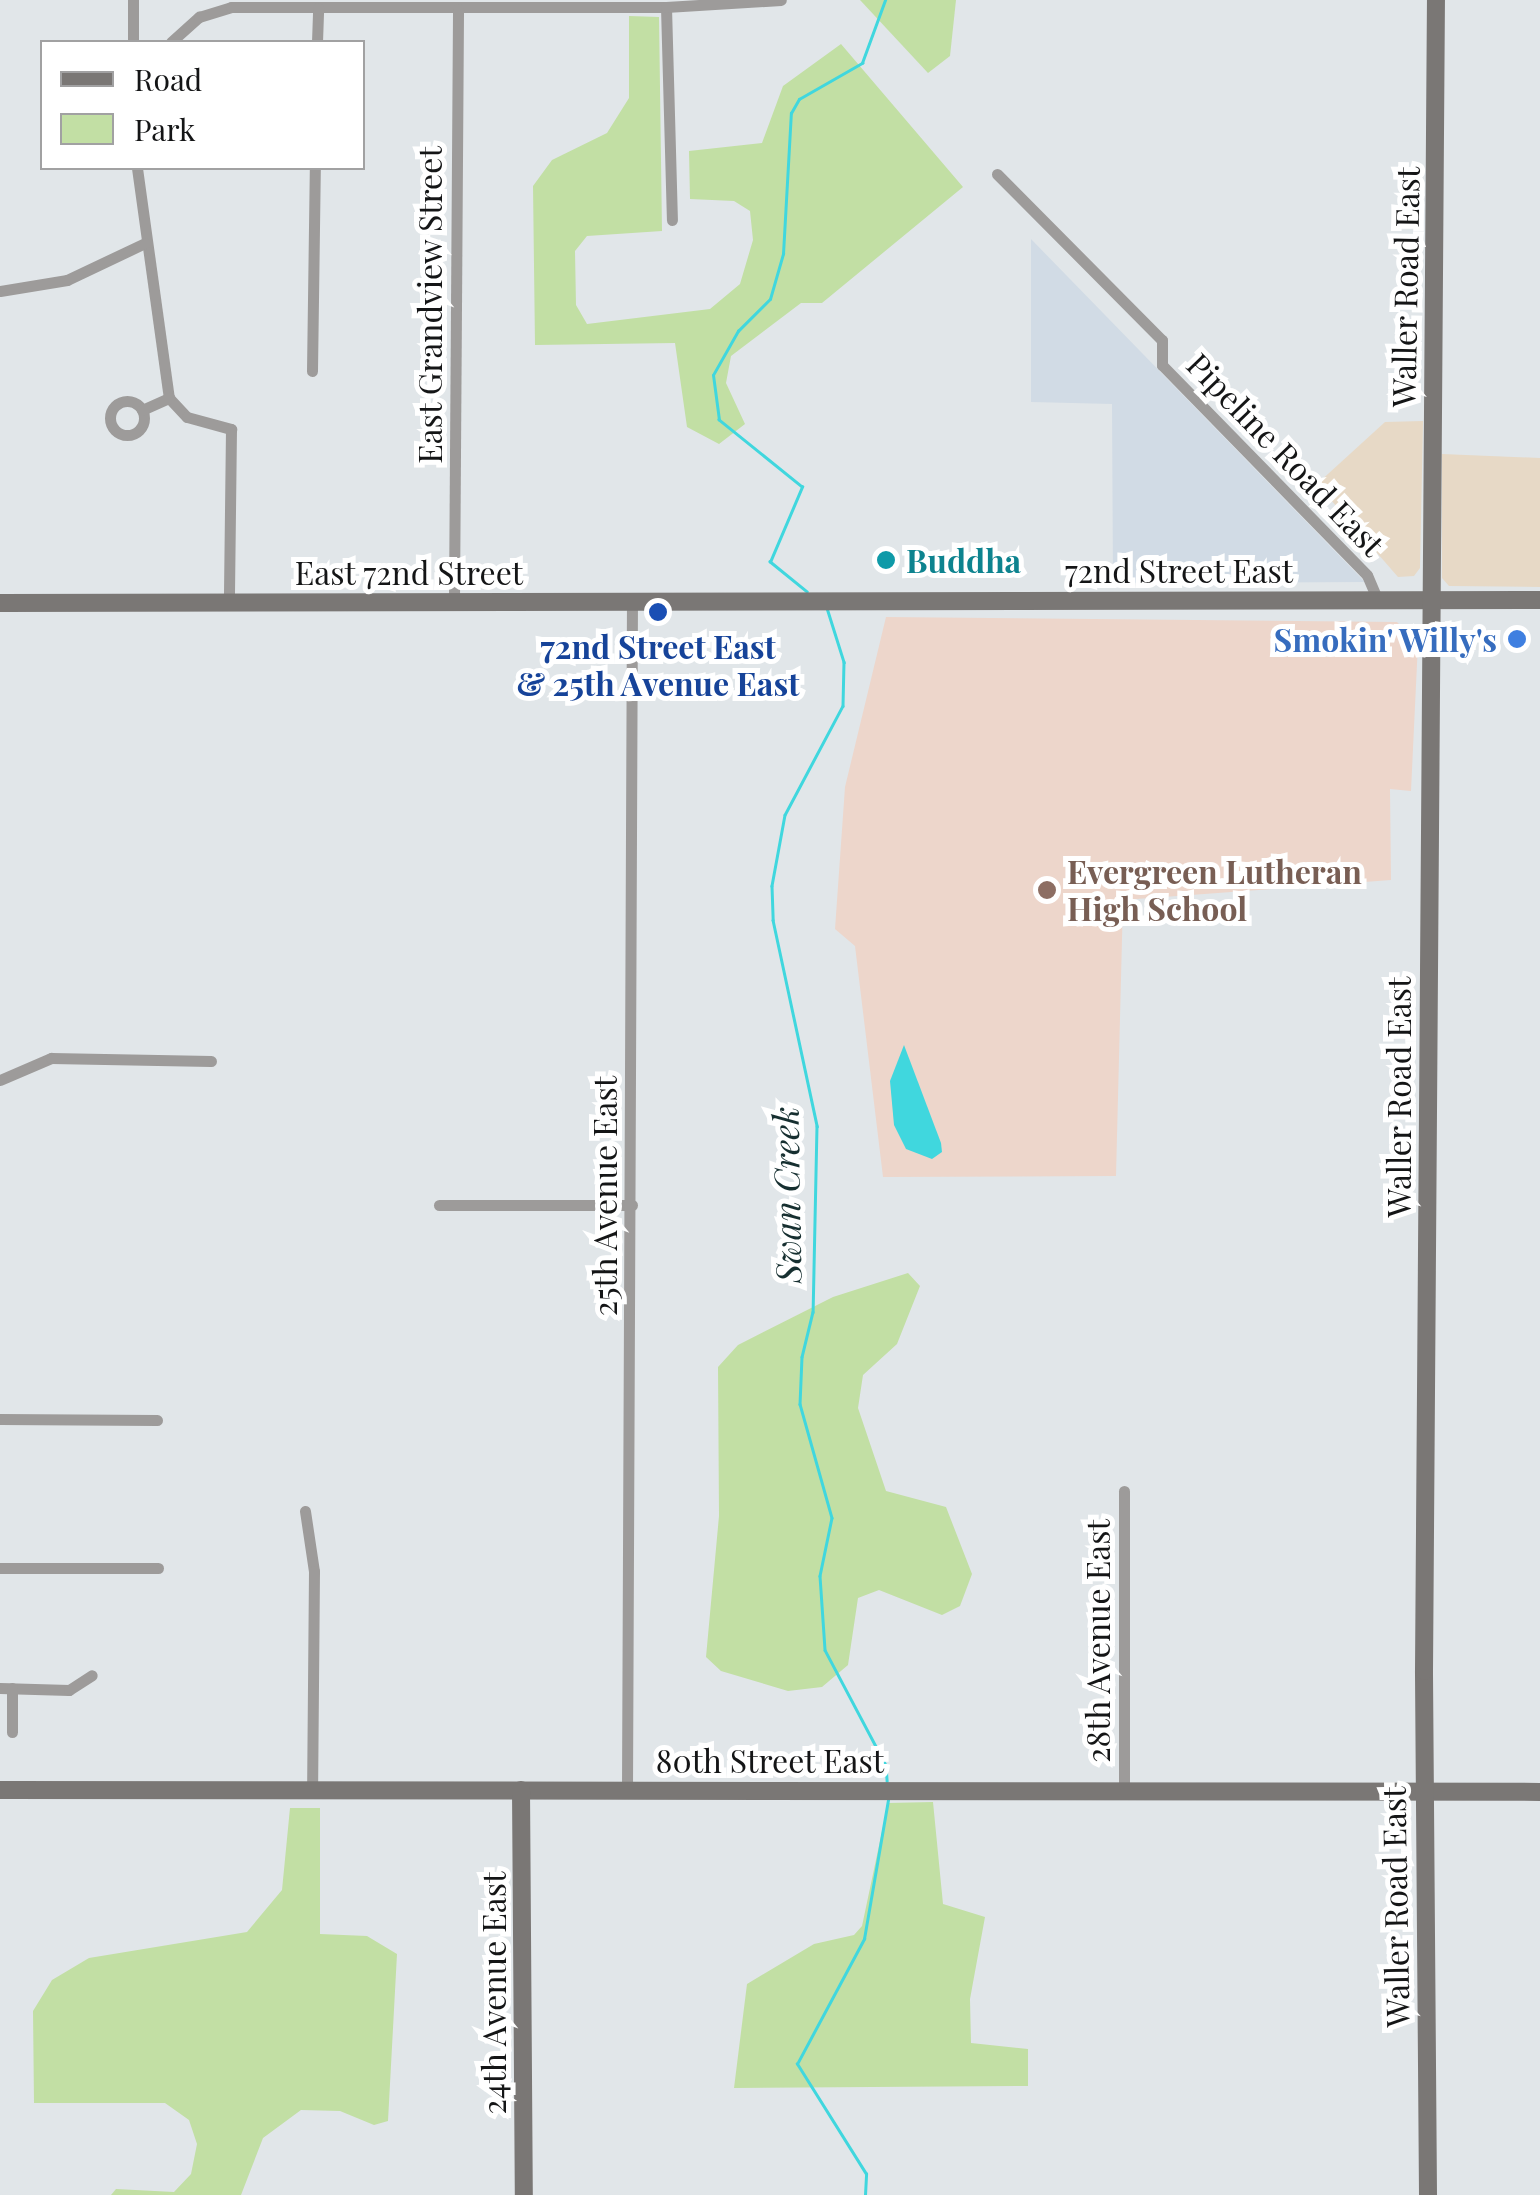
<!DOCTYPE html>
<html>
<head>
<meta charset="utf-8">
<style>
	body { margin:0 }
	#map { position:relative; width:1540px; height:2195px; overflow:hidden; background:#e1e6e9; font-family:"Playfair Display",serif }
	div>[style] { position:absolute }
	.commercial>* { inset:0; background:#e7d9c6 }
	.built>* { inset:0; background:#d1dbe5 }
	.education>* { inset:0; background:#edd6cb }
	.green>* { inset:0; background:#c2dfa4 }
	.water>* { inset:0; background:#40d7de }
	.stream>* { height:2.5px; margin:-1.25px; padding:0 1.25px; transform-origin:1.25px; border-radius:1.25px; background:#40d7de }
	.street>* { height:11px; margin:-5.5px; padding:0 5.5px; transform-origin:5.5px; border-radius:5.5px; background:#9d9b9a }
	.street>.ring { margin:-5.5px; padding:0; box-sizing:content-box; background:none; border:11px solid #9d9b9a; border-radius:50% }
	.secondary>* { height:18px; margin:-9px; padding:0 9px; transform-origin:9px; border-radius:9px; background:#7a7775 }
	.dots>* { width:28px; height:28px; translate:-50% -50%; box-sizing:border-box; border:5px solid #fff; border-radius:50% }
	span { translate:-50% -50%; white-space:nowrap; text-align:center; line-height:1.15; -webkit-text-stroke:10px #fff; paint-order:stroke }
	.street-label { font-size:32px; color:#141516 }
	.culture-label { font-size:32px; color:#0d838f; font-weight:700 }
	.left { translate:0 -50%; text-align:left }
	.shop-label { font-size:32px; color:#366cbe; font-weight:700 }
	.right { translate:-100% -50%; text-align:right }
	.transit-label { font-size:32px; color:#164399; font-weight:700 }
	.education-label { font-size:32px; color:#785e54; font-weight:700 }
	.water-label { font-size:35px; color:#162f30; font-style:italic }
	.legend { position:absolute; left:40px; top:40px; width:325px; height:130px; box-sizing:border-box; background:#fff; border:2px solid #a1a1a2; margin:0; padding:12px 18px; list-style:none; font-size:30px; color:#141516 }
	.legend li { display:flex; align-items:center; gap:20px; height:50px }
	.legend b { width:50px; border:2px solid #a1a1a2 }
</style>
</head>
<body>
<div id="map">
	<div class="commercial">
		<div style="clip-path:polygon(1423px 421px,1420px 568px,1414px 576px,1398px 577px,1317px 484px,1385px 422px)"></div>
		<div style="clip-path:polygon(1442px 454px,1540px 458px,1540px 587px,1449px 586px,1442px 578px)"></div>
	</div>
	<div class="built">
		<div style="clip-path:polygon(1031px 239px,1365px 582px,1113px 583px,1112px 404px,1031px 402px)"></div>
	</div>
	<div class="education">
		<div style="clip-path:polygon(886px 617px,1397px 622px,1418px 643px,1411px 791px,1390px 789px,1391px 880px,1123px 900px,1116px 1176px,883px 1177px,855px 946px,835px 929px,845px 787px)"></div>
	</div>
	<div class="green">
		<div style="clip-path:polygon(860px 0,956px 0,950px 56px,928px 73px)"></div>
		<div style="clip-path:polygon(629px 16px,659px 17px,662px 231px,587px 236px,575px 251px,576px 305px,587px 324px,710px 309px,740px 284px,753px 240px,750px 211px,734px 201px,690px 199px,689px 151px,762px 143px,783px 86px,841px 44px,963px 187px,822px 303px,801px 303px,731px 356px,726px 383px,745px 424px,719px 444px,687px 427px,675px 343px,535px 345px,533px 186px,552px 160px,607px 133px,629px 98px)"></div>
		<div style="clip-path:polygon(908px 1273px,920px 1286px,897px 1344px,863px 1375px,858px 1408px,886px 1491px,946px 1507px,972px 1574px,960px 1606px,942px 1615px,879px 1590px,858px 1598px,848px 1665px,822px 1687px,788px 1691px,721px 1671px,706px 1657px,719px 1516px,718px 1367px,738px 1345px,833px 1297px)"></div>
		<div style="clip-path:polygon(933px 1802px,943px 1904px,985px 1917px,970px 1999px,971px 2043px,1028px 2049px,1028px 2086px,734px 2088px,747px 1984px,814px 1944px,854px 1935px,862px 1926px,888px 1803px)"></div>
		<div style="clip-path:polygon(290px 1808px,320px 1808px,320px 1934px,367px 1936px,397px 1954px,388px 2121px,374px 2125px,340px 2111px,301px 2110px,263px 2138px,241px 2195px,111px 2195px,116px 2189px,174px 2192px,191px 2174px,197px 2144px,189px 2120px,165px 2103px,34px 2103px,33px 2011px,52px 1980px,89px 1958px,247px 1932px,282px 1890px)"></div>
	</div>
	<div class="water">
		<div style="clip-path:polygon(904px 1045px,941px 1143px,942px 1152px,932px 1159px,906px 1149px,894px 1125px,890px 1081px)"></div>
	</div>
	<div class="stream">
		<div style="left:807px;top:592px;width:48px;rotate:-141deg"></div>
		<div style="left:770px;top:562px;width:82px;rotate:-66.9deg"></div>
		<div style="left:802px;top:487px;width:107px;rotate:-141.1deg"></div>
		<div style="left:719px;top:420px;width:45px;rotate:-97.6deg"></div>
		<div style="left:713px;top:375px;width:51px;rotate:-60.4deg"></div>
		<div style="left:738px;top:331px;width:45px;rotate:-45deg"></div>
		<div style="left:770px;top:299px;width:47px;rotate:-73.9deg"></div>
		<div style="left:783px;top:254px;width:141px;rotate:-86.8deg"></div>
		<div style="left:791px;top:113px;width:16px;rotate:-60deg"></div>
		<div style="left:799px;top:99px;width:73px;rotate:-29.7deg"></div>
		<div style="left:862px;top:63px;width:67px;rotate:-69.9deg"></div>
		<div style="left:827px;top:608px;width:57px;rotate:72.5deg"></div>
		<div style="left:844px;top:662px;width:44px;rotate:91.3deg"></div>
		<div style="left:843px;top:706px;width:123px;rotate:118deg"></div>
		<div style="left:785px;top:815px;width:72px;rotate:100.4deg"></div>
		<div style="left:772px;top:886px;width:34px;rotate:88deg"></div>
		<div style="left:773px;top:920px;width:211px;rotate:77.9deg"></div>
		<div style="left:817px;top:1126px;width:186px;rotate:91.2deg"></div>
		<div style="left:813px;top:1312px;width:46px;rotate:103.7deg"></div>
		<div style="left:802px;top:1357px;width:47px;rotate:92.4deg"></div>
		<div style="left:800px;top:1404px;width:118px;rotate:74.3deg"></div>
		<div style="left:832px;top:1518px;width:59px;rotate:101.7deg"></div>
		<div style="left:820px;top:1576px;width:74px;rotate:86.1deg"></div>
		<div style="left:825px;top:1650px;width:130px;rotate:62.1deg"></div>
		<div style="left:886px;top:1765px;width:16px;rotate:86deg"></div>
		<div style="left:865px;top:2195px;width:21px;rotate:-87deg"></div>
		<div style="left:866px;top:2174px;width:130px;rotate:-122.1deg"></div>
		<div style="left:797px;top:2064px;width:142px;rotate:-61.8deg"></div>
		<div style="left:864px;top:1939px;width:141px;rotate:-80.2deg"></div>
	</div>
	<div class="street">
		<div style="left:666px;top:7px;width:213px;rotate:88.4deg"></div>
		<div style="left:133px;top:42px;width:42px;rotate:-90deg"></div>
		<div style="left:171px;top:42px;width:38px;rotate:-42deg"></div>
		<div style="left:199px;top:17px;width:34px;rotate:-17deg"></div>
		<div style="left:231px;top:7px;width:435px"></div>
		<div style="left:666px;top:7px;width:115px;rotate:-3.5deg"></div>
		<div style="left:317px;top:42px;width:34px;rotate:-88deg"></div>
		<div style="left:137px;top:168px;width:232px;rotate:82.1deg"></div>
		<div style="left:169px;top:398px;width:26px;rotate:47deg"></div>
		<div style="left:187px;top:417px;width:46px;rotate:15.3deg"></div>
		<div style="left:231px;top:429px;width:174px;rotate:90.7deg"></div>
		<div style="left:997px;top:174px;width:234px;rotate:45.2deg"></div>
		<div style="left:1162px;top:340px;width:25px;rotate:90deg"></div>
		<div style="left:1162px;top:365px;width:293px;rotate:45.7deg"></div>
		<div style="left:1367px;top:575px;width:26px;rotate:67deg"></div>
		<div style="left:0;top:291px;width:68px;rotate:-9.3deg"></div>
		<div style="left:67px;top:280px;width:86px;rotate:-25.4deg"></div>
		<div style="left:312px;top:371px;width:203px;rotate:-89.2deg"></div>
		<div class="ring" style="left:110px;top:401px;width:23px;height:23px"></div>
		<div style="left:142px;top:410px;width:30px;rotate:-24deg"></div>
		<div style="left:454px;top:601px;width:592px;rotate:-89.61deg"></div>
		<div style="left:0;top:1080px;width:56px;rotate:-23.3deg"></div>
		<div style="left:51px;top:1058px;width:160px;rotate:1.1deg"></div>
		<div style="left:439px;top:1205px;width:193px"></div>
		<div style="left:0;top:1419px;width:157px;rotate:0.4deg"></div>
		<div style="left:1124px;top:1491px;width:299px;rotate:90deg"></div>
		<div style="left:305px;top:1511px;width:61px;rotate:81.5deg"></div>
		<div style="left:314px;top:1571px;width:219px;rotate:90.5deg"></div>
		<div style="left:0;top:1568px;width:158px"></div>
		<div style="left:0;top:1688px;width:69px;rotate:1.7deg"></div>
		<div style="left:69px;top:1690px;width:27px;rotate:-33deg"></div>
		<div style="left:12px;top:1688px;width:44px;rotate:90deg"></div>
		<div style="left:627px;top:1790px;width:1189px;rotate:-89.76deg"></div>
	</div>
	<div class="secondary">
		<div style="left:0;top:603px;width:1540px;rotate:-0.11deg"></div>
		<div style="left:0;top:1790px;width:1540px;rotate:0.07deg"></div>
		<div style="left:521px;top:1790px;width:405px;rotate:89.6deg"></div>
		<div style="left:1428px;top:2195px;width:524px;rotate:-90.44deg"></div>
		<div style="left:1424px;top:1671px;width:1671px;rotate:-89.59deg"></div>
	</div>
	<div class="dots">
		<div style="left:886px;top:560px;background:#0f9aa8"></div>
		<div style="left:658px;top:612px;background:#1a4fb4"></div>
		<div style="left:1517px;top:639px;background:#3f7fe0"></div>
		<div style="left:1047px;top:890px;background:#8d6e63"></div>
	</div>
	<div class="street-label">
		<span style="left:1405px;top:287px;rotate:-89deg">Waller Road East</span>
		<span style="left:429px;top:305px;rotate:-90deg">East Grandview Street</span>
		<span style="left:1286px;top:454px;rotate:46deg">Pipeline Road East</span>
		<span style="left:1179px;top:570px">72nd Street East</span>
		<span style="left:409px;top:572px">East 72nd Street</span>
		<span style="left:1398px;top:1097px;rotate:-90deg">Waller Road East</span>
		<span style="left:604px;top:1196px;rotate:-90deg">25th Avenue East</span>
		<span style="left:1097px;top:1641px;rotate:-90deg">28th Avenue East</span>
		<span style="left:770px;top:1760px">80th Street East</span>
		<span style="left:1395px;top:1907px;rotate:-91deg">Waller Road East</span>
		<span style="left:493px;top:1993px;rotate:-90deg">24th Avenue East</span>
	</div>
	<div class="culture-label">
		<span class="left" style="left:906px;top:560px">Buddha</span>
	</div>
	<div class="shop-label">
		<span class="right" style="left:1497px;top:639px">Smokin' Willy's</span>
	</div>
	<div class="transit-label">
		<span style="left:658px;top:665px">72nd Street East<br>&amp; 25th Avenue East</span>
	</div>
	<div class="education-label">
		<span class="left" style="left:1067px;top:890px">Evergreen Lutheran<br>High School</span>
	</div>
	<div class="water-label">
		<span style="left:786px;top:1195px;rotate:-91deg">Swan Creek</span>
	</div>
	<ul class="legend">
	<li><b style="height:12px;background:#7a7775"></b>Road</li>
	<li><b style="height:28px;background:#c2dfa4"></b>Park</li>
	</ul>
</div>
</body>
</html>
